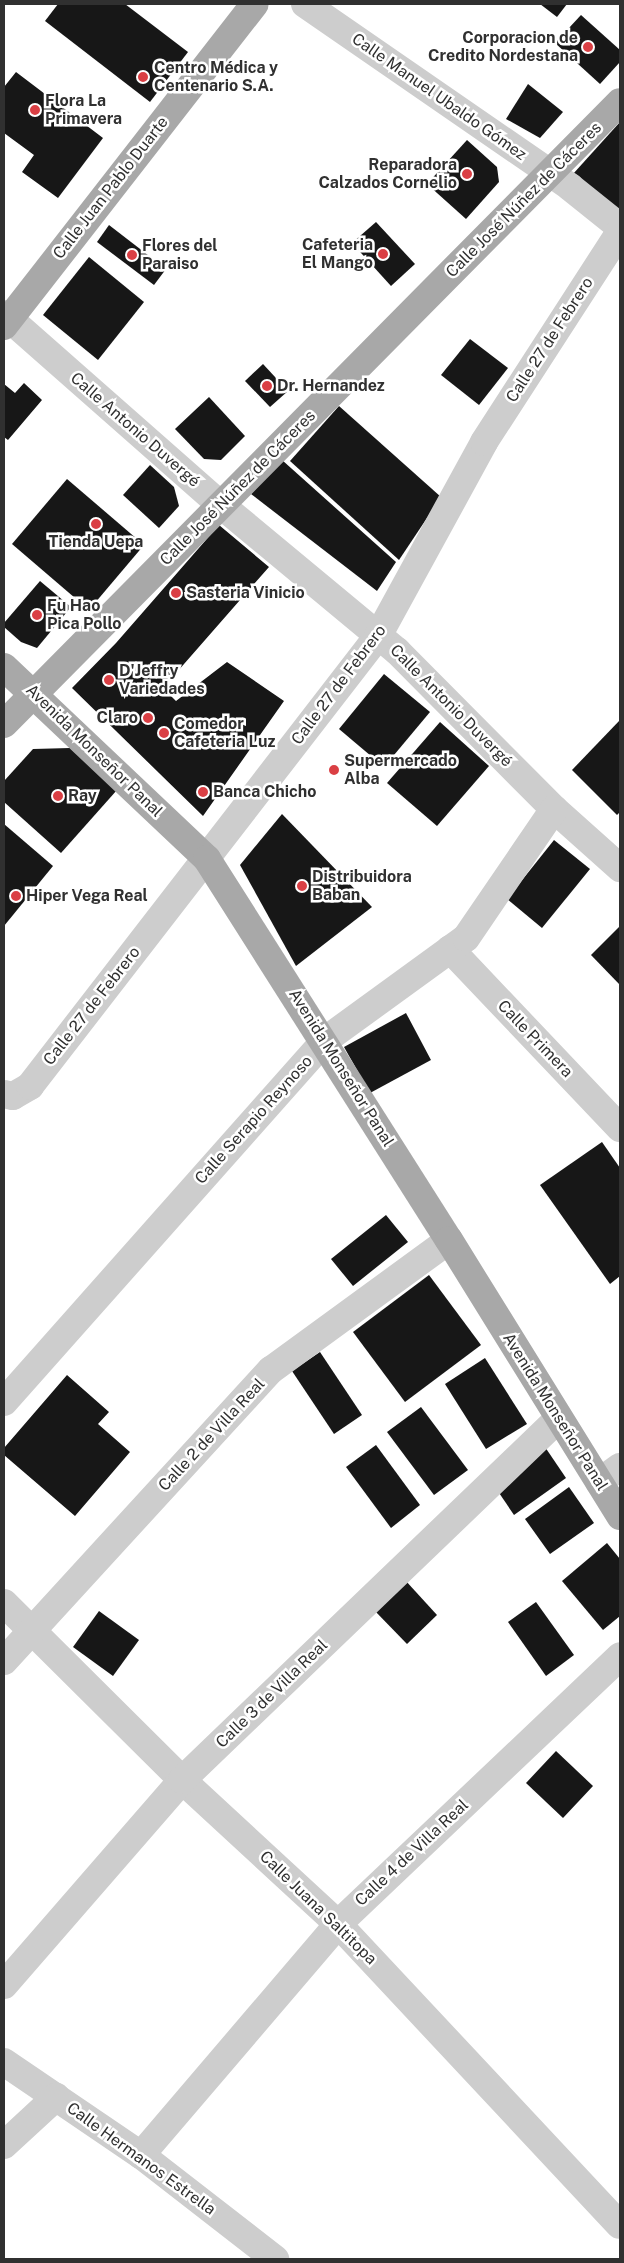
<!DOCTYPE html>
<html>
<head>
<meta charset="utf-8">
<style>
	body { margin:0 }
	#map { position:relative; width:624px; height:2263px; overflow:hidden; background:#fff; font-family:"Public Sans",sans-serif }
	div>[style] { position:absolute }
	.building>* { inset:0; background:#171717 }
	.minor>* { height:28px; margin:-14px; padding:0 14px; transform-origin:14px; border-radius:14px; background:#cdcdcd }
	.major>* { height:28px; margin:-14px; padding:0 14px; transform-origin:14px; border-radius:14px; background:#a8a8a8 }
	.dots>* { width:14px; height:14px; translate:-50% -50%; box-sizing:border-box; border:2px solid #fff; border-radius:50% }
	span { translate:-50% -50%; white-space:nowrap; text-align:center; line-height:1.15; -webkit-text-stroke:5px #fff; paint-order:stroke }
	.poi-label { font-size:16px; color:#303030; font-weight:700 }
	.right { translate:-100% -50%; text-align:right }
	.left { translate:0 -50%; text-align:left }
	.street-label { font-size:16px; color:#303030 }
	.frame { position:absolute; inset:0; border:5px solid #303030; pointer-events:none }
</style>
</head>
<body>
<div id="map">
	<div class="building">
		<div style="clip-path:polygon(58px 4px,125px 4px,188px 52px,150px 102px,45px 21px)"></div>
		<div style="clip-path:polygon(540px 4px,567px 4px,557px 17px)"></div>
		<div style="clip-path:polygon(581px 15px,620px 50px,620px 62px,600px 84px,555px 43px)"></div>
		<div style="clip-path:polygon(16px 72px,103px 138px,58px 198px,22px 172px,34px 155px,4px 133px,4px 87px)"></div>
		<div style="clip-path:polygon(528px 84px,563px 112px,540px 138px,506px 119px)"></div>
		<div style="clip-path:polygon(620px 122px,620px 218px,573px 174px)"></div>
		<div style="clip-path:polygon(467px 140px,497px 167px,499px 182px,466px 219px,427px 184px)"></div>
		<div style="clip-path:polygon(376px 222px,415px 264px,391px 286px,352px 243px)"></div>
		<div style="clip-path:polygon(109px 225px,166px 269px,154px 285px,97px 242px)"></div>
		<div style="clip-path:polygon(89px 257px,144px 302px,98px 360px,43px 315px)"></div>
		<div style="clip-path:polygon(470px 339px,508px 368px,479px 405px,441px 375px)"></div>
		<div style="clip-path:polygon(263px 364px,288px 391px,270px 407px,245px 381px)"></div>
		<div style="clip-path:polygon(24px 383px,42px 400px,8px 440px,4px 437px,4px 384px,15px 393px)"></div>
		<div style="clip-path:polygon(209px 397px,245px 436px,221px 460px,204px 459px,175px 429px)"></div>
		<div style="clip-path:polygon(339px 406px,441px 497px,399px 560px,290px 461px)"></div>
		<div style="clip-path:polygon(282px 460px,396px 562px,377px 591px,251px 494px)"></div>
		<div style="clip-path:polygon(150px 465px,174px 487px,179px 506px,159px 528px,123px 495px)"></div>
		<div style="clip-path:polygon(67px 479px,144px 545px,89px 610px,12px 544px)"></div>
		<div style="clip-path:polygon(219px 525px,269px 567px,163px 688px,176px 701px,227px 662px,284px 701px,203px 816px,72px 688px,116px 643px)"></div>
		<div style="clip-path:polygon(40px 581px,71px 607px,37px 648px,21px 642px,4px 627px,4px 623px)"></div>
		<div style="clip-path:polygon(384px 674px,430px 712px,384px 767px,339px 729px)"></div>
		<div style="clip-path:polygon(620px 720px,620px 812px,617px 815px,572px 770px)"></div>
		<div style="clip-path:polygon(440px 722px,489px 766px,437px 826px,387px 783px)"></div>
		<div style="clip-path:polygon(70px 748px,117px 790px,61px 853px,4px 802px,4px 781px,33px 749px)"></div>
		<div style="clip-path:polygon(282px 814px,372px 907px,296px 966px,240px 865px)"></div>
		<div style="clip-path:polygon(4px 824px,53px 866px,4px 926px)"></div>
		<div style="clip-path:polygon(554px 840px,590px 869px,542px 928px,507px 899px)"></div>
		<div style="clip-path:polygon(620px 926px,620px 985px,591px 955px)"></div>
		<div style="clip-path:polygon(406px 1013px,431px 1060px,370px 1093px,344px 1047px)"></div>
		<div style="clip-path:polygon(602px 1142px,620px 1168px,620px 1276px,610px 1284px,540px 1185px)"></div>
		<div style="clip-path:polygon(386px 1215px,408px 1242px,353px 1286px,331px 1259px)"></div>
		<div style="clip-path:polygon(429px 1275px,481px 1345px,405px 1402px,353px 1332px)"></div>
		<div style="clip-path:polygon(320px 1352px,362px 1415px,334px 1434px,292px 1371px)"></div>
		<div style="clip-path:polygon(485px 1358px,527px 1424px,486px 1449px,445px 1384px)"></div>
		<div style="clip-path:polygon(67px 1375px,109px 1412px,98px 1424px,130px 1452px,75px 1516px,4px 1455px,4px 1448px)"></div>
		<div style="clip-path:polygon(421px 1407px,468px 1470px,434px 1495px,387px 1432px)"></div>
		<div style="clip-path:polygon(376px 1445px,420px 1505px,391px 1528px,346px 1467px)"></div>
		<div style="clip-path:polygon(545px 1447px,566px 1478px,514px 1515px,493px 1484px)"></div>
		<div style="clip-path:polygon(569px 1487px,594px 1523px,550px 1554px,525px 1519px)"></div>
		<div style="clip-path:polygon(607px 1543px,620px 1559px,620px 1616px,603px 1630px,562px 1581px)"></div>
		<div style="clip-path:polygon(405px 1580px,437px 1615px,407px 1644px,374px 1610px)"></div>
		<div style="clip-path:polygon(536px 1602px,574px 1655px,546px 1676px,508px 1622px)"></div>
		<div style="clip-path:polygon(99px 1611px,139px 1640px,113px 1676px,73px 1647px)"></div>
		<div style="clip-path:polygon(556px 1751px,593px 1786px,563px 1818px,526px 1783px)"></div>
	</div>
	<div class="minor">
		<div style="left:305px;top:4px;width:322px;rotate:34.6deg"></div>
		<div style="left:570px;top:187px;width:64px;rotate:38.7deg"></div>
		<div style="left:4px;top:314px;width:289px;rotate:41.4deg"></div>
		<div style="left:221px;top:505px;width:229px;rotate:39.7deg"></div>
		<div style="left:397px;top:651px;width:223px;rotate:45.2deg"></div>
		<div style="left:554px;top:809px;width:89px;rotate:41.8deg"></div>
		<div style="left:450px;top:949px;width:247px;rotate:46.5deg"></div>
		<div style="left:4px;top:1094px;width:9px;rotate:13deg"></div>
		<div style="left:13px;top:1096px;width:20px;rotate:-30deg"></div>
		<div style="left:30px;top:1086px;width:569px;rotate:-52.28deg"></div>
		<div style="left:378px;top:636px;width:221px;rotate:-61.3deg"></div>
		<div style="left:484px;top:442px;width:250px;rotate:-57.1deg"></div>
		<div style="left:4px;top:1402px;width:482px;rotate:-48.4deg"></div>
		<div style="left:324px;top:1041px;width:175px;rotate:-36deg"></div>
		<div style="left:466px;top:938px;width:156px;rotate:-55.7deg"></div>
		<div style="left:599px;top:1482px;width:26px;rotate:-36deg"></div>
		<div style="left:4px;top:1603px;width:251px;rotate:44.8deg"></div>
		<div style="left:182px;top:1780px;width:212px;rotate:42.7deg"></div>
		<div style="left:338px;top:1924px;width:412px;rotate:46.9deg"></div>
		<div style="left:4px;top:1661px;width:395px;rotate:-47.5deg"></div>
		<div style="left:271px;top:1370px;width:220px;rotate:-36.1deg"></div>
		<div style="left:4px;top:1985px;width:271px;rotate:-49deg"></div>
		<div style="left:182px;top:1780px;width:521px;rotate:-43.83deg"></div>
		<div style="left:4px;top:2062px;width:166px;rotate:34.2deg"></div>
		<div style="left:141px;top:2155px;width:170px;rotate:37.8deg"></div>
		<div style="left:4px;top:2145px;width:71px;rotate:-42.7deg"></div>
		<div style="left:141px;top:2155px;width:304px;rotate:-49.5deg"></div>
		<div style="left:338px;top:1924px;width:389px;rotate:-43.5deg"></div>
	</div>
	<div class="major">
		<div style="left:4px;top:326px;width:408px;rotate:-52.1deg"></div>
		<div style="left:4px;top:667px;width:279px;rotate:43.4deg"></div>
		<div style="left:207px;top:859px;width:451px;rotate:57.6deg"></div>
		<div style="left:449px;top:1240px;width:325px;rotate:58.2deg"></div>
		<div style="left:4px;top:724px;width:875px;rotate:-45.28deg"></div>
	</div>
	<div class="dots">
		<div style="left:588px;top:47px;background:#da3f44"></div>
		<div style="left:143px;top:77px;background:#da3f44"></div>
		<div style="left:35px;top:110px;background:#da3f44"></div>
		<div style="left:467px;top:174px;background:#da3f44"></div>
		<div style="left:383px;top:254px;background:#da3f44"></div>
		<div style="left:132px;top:255px;background:#da3f44"></div>
		<div style="left:267px;top:386px;background:#da3f44"></div>
		<div style="left:96px;top:524px;background:#da3f44"></div>
		<div style="left:176px;top:593px;background:#da3f44"></div>
		<div style="left:37px;top:615px;background:#da3f44"></div>
		<div style="left:109px;top:680px;background:#da3f44"></div>
		<div style="left:148px;top:718px;background:#da3f44"></div>
		<div style="left:164px;top:733px;background:#da3f44"></div>
		<div style="left:334px;top:770px;background:#da3f44"></div>
		<div style="left:203px;top:792px;background:#da3f44"></div>
		<div style="left:58px;top:796px;background:#da3f44"></div>
		<div style="left:302px;top:886px;background:#da3f44"></div>
		<div style="left:16px;top:896px;background:#da3f44"></div>
	</div>
	<div class="poi-label">
		<span class="right" style="left:578px;top:47px">Corporacion de<br>Credito Nordestana</span>
		<span class="left" style="left:154px;top:77px">Centro Médica y<br>Centenario S.A.</span>
		<span class="left" style="left:45px;top:110px">Flora La<br>Primavera</span>
		<span class="right" style="left:457px;top:174px">Reparadora<br>Calzados Cornelio</span>
		<span class="right" style="left:373px;top:254px">Cafeteria<br>El Mango</span>
		<span class="left" style="left:142px;top:255px">Flores del<br>Paraiso</span>
		<span class="left" style="left:277px;top:386px">Dr. Hernandez</span>
		<span style="left:96px;top:542px">Tienda Uepa</span>
		<span class="left" style="left:186px;top:593px">Sasteria Vinicio</span>
		<span class="left" style="left:47px;top:615px">Fu Hao<br>Pica Pollo</span>
		<span class="left" style="left:119px;top:680px">D'Jeffry<br>Variedades</span>
		<span class="right" style="left:138px;top:718px">Claro</span>
		<span class="left" style="left:174px;top:733px">Comedor<br>Cafeteria Luz</span>
		<span class="left" style="left:344px;top:770px">Supermercado<br>Alba</span>
		<span class="left" style="left:213px;top:792px">Banca Chicho</span>
		<span class="left" style="left:68px;top:796px">Ray</span>
		<span class="left" style="left:312px;top:886px">Distribuidora<br>Baban</span>
		<span class="left" style="left:26px;top:896px">Hiper Vega Real</span>
	</div>
	<div class="street-label">
		<span style="left:439px;top:97px;rotate:35deg">Calle Manuel Ubaldo Gómez</span>
		<span style="left:111px;top:188px;rotate:-52deg">Calle Juan Pablo Duarte</span>
		<span style="left:524px;top:200px;rotate:-45deg">Calle José Núñez de Cáceres</span>
		<span style="left:550px;top:340px;rotate:-57deg">Calle 27 de Febrero</span>
		<span style="left:135px;top:430px;rotate:41deg">Calle Antonio Duvergé</span>
		<span style="left:238px;top:488px;rotate:-45deg">Calle José Núñez de Cáceres</span>
		<span style="left:339px;top:685px;rotate:-53deg">Calle 27 de Febrero</span>
		<span style="left:451px;top:706px;rotate:45deg">Calle Antonio Duvergé</span>
		<span style="left:94px;top:751px;rotate:44deg">Avenida Monseñor Panal</span>
		<span style="left:92px;top:1006px;rotate:-52deg">Calle 27 de Febrero</span>
		<span style="left:535px;top:1039px;rotate:46deg">Calle Primera</span>
		<span style="left:341px;top:1068px;rotate:58deg">Avenida Monseñor Panal</span>
		<span style="left:254px;top:1120px;rotate:-48deg">Calle Serapio Reynoso</span>
		<span style="left:555px;top:1412px;rotate:58deg">Avenida Monseñor Panal</span>
		<span style="left:212px;top:1435px;rotate:-47deg">Calle 2 de Villa Real</span>
		<span style="left:272px;top:1694px;rotate:-44deg">Calle 3 de Villa Real</span>
		<span style="left:412px;top:1853px;rotate:-43deg">Calle 4 de Villa Real</span>
		<span style="left:318px;top:1908px;rotate:44deg">Calle Juana Saltitopa</span>
		<span style="left:141px;top:2159px;rotate:36deg">Calle Hermanos Estrella</span>
	</div>
	<div class="frame"></div>
</div>
</body>
</html>
